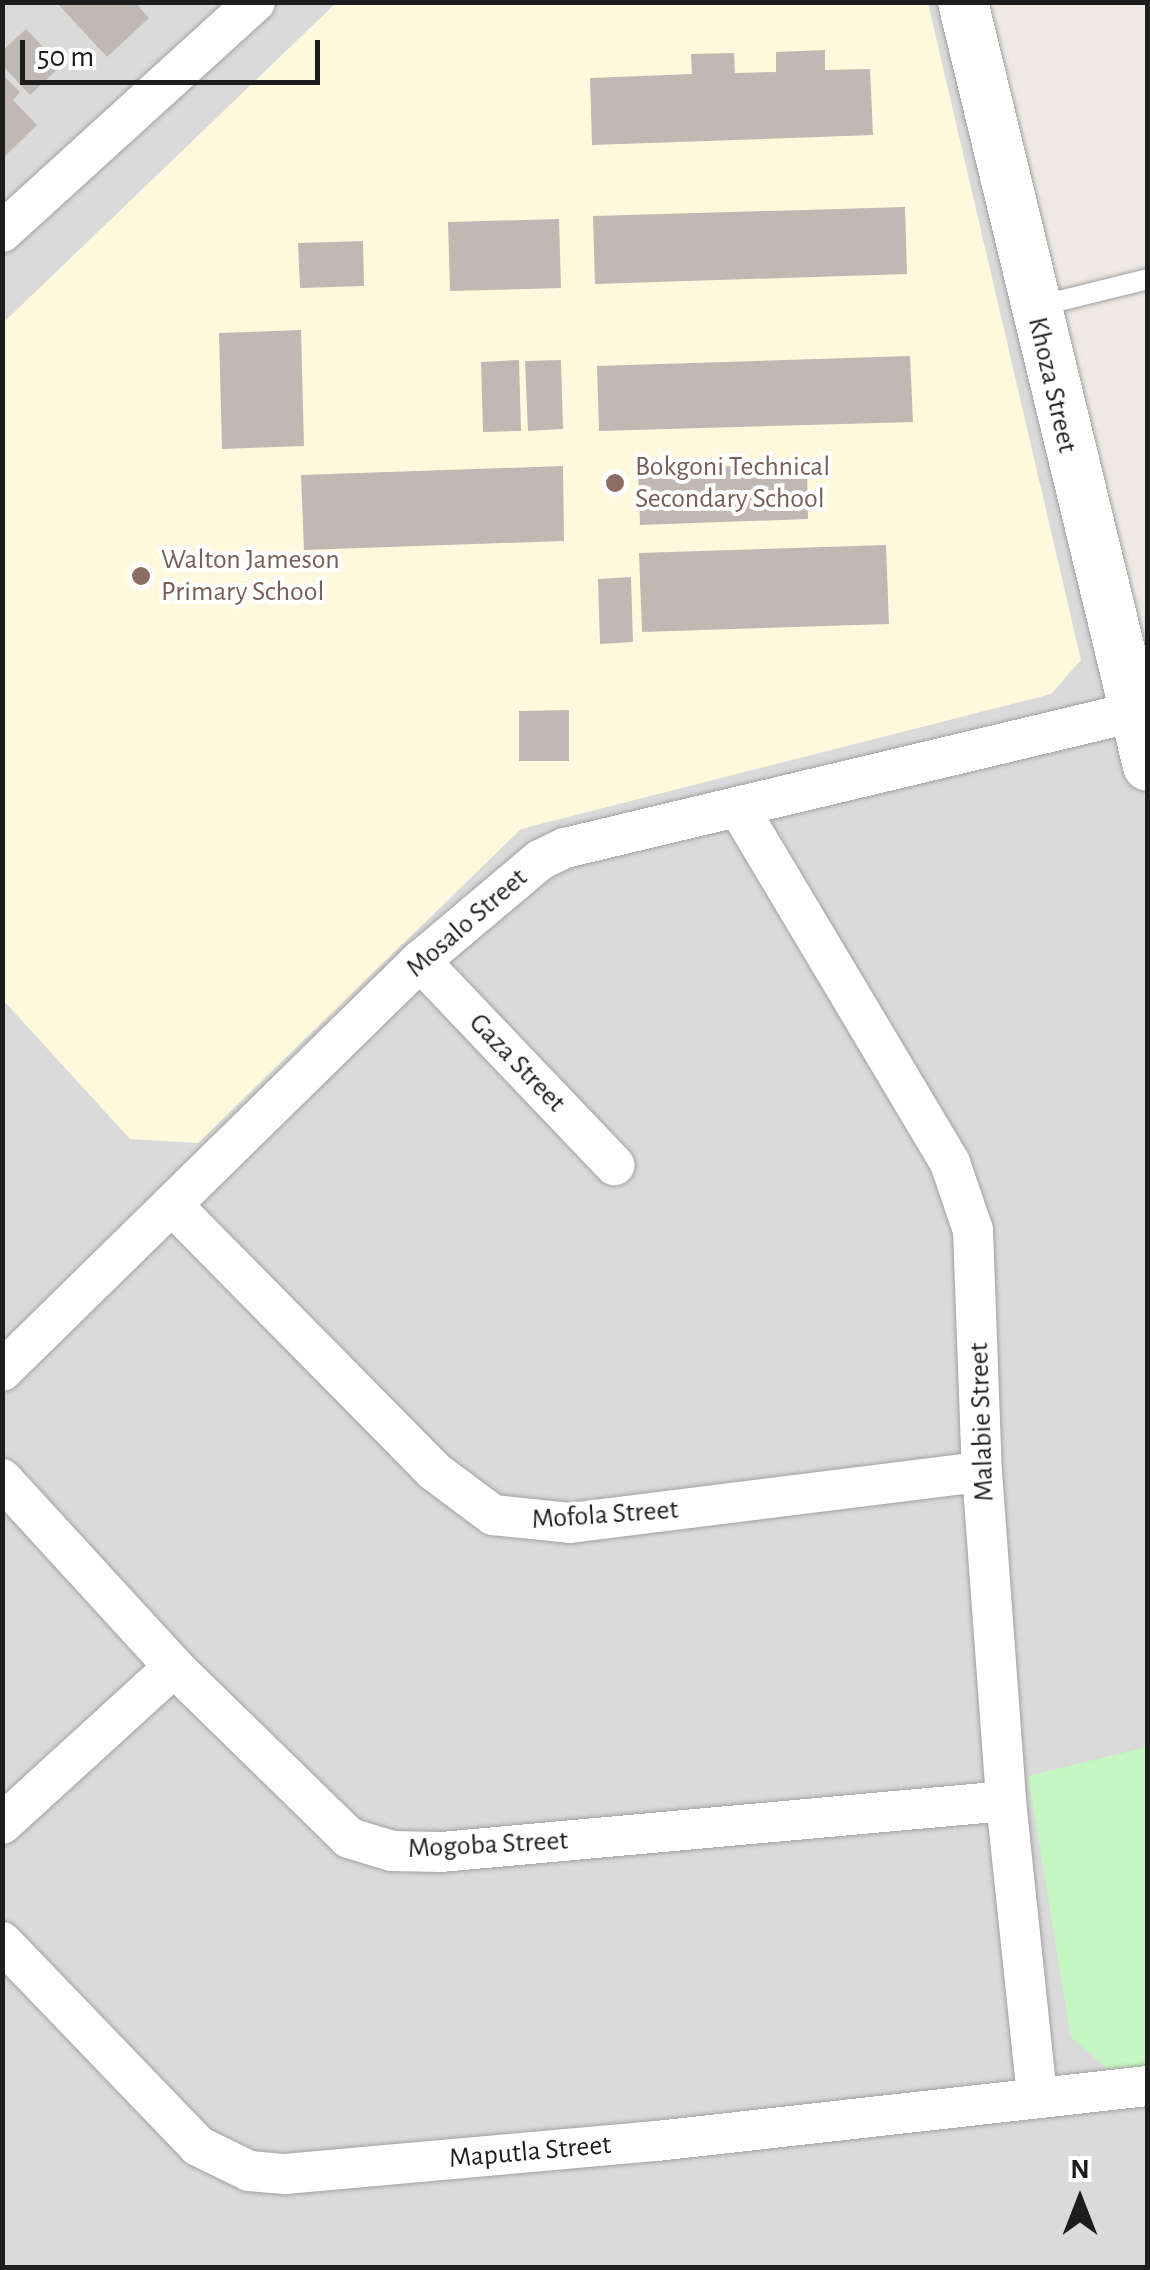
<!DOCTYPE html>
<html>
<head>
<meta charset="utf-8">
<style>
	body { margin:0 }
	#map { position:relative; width:1150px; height:2270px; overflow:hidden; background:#eee9e3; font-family:"Alegreya Sans",sans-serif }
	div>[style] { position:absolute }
	.residential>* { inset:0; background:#dbdada }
	.education>* { inset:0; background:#fef9dd }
	.park>* { inset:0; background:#c4f7c1 }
	.building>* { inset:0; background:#c2b8b3 }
	.roads { filter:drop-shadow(0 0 2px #a1a1a1) drop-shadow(0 0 2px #a1a1a1) }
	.service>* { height:20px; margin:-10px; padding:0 10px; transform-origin:10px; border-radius:10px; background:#fff }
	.minor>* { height:40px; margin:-20px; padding:0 20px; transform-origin:20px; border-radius:20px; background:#fff }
	.tertiary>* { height:50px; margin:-25px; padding:0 25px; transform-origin:25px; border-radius:25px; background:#fff }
	.dots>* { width:28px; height:28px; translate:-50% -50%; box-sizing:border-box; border:5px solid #fff; border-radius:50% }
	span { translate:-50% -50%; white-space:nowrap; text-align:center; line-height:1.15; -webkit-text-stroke:8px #fff; paint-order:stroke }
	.street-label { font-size:28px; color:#1d1d1d }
	.education-label { font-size:28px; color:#785e54 }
	.left { translate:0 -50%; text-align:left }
	.frame { position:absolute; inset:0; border:5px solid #1d1d1d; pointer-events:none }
	.north { position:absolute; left:1030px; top:2150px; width:100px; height:100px; -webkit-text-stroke:8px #fff; paint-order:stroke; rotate:0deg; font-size:28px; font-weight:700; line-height:40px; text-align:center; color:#1d1d1d }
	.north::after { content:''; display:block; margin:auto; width:35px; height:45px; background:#1d1d1d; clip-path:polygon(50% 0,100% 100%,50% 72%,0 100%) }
	.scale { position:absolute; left:20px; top:40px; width:300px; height:45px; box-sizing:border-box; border:5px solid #1d1d1d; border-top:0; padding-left:12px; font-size:30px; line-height:35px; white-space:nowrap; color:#1d1d1d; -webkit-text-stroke:8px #fff; paint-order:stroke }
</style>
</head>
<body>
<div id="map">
	<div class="residential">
		<div style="clip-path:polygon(3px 3px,957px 3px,1147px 808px,1147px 2267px,3px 2268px)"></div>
	</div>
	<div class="education">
		<div style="clip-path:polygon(336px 3px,928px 3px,1081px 660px,1051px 694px,521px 829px,198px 1143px,130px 1139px,3px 1000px,3px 323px)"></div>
	</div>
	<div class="park">
		<div style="clip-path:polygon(1147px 1747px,1147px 2075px,1110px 2071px,1071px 2037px,1028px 1776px)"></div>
	</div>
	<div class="building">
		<div style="clip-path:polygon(56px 2px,135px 2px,149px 18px,107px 57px)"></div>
		<div style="clip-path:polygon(26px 29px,61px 66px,30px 95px,2px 65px,2px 51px)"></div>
		<div style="clip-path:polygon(825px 50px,825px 70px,870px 69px,873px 135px,592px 145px,590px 78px,692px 74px,691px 54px,734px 53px,735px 73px,776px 72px,776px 52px)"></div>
		<div style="clip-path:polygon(2px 74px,20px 92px,13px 100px,37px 125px,2px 159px)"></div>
		<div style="clip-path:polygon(905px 207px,907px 274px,595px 284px,593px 216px)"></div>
		<div style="clip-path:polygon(559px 219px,561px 288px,450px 291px,448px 222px)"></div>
		<div style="clip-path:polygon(363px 241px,364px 286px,300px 288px,298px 243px)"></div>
		<div style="clip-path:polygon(301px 330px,304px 446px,222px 449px,219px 333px)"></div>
		<div style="clip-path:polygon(910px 356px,913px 422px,599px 431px,597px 366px)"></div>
		<div style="clip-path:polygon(519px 360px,521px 431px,483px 432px,481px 362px)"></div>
		<div style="clip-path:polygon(561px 360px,563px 429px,528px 431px,525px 361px)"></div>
		<div style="clip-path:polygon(807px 464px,808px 519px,640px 525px,638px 469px)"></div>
		<div style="clip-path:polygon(563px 466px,564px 541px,304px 550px,301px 475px)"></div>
		<div style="clip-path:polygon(886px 545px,889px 624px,642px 632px,639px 553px)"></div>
		<div style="clip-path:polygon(631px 577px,633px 642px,600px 644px,598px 579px)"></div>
		<div style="clip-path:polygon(569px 710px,569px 761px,519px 761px,519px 711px)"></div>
	</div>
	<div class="roads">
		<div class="service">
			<div style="left:1035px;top:307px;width:116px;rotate:-13.9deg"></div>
		</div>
		<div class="minor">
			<div style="left:2px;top:232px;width:342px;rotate:-42.3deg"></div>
			<div style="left:738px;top:807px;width:414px;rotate:59.2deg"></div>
			<div style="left:950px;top:1163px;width:71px;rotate:71.1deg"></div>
			<div style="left:973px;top:1230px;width:242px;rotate:87.9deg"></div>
			<div style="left:982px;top:1472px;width:330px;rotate:85.8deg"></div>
			<div style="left:1006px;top:1801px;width:298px;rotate:84deg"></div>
			<div style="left:420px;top:961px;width:282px;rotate:46.4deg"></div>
			<div style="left:172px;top:1205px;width:373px;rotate:45.4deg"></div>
			<div style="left:434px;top:1471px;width:74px;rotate:36.7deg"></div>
			<div style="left:493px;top:1515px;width:77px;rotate:5.9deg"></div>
			<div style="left:570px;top:1523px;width:415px;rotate:-7.1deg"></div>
			<div style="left:2px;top:1371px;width:586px;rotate:-44.45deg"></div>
			<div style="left:420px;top:961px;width:157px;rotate:-40.1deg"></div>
			<div style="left:540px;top:860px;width:28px;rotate:-26deg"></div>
			<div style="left:565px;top:848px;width:581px;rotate:-13.44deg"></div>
			<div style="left:2px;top:1479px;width:255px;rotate:47.5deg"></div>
			<div style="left:174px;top:1667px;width:245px;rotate:44.3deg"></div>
			<div style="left:349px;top:1838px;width:45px;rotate:16.8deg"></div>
			<div style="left:392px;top:1851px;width:49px;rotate:1.2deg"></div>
			<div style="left:441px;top:1852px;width:567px;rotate:-5.16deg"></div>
			<div style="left:2px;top:1824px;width:233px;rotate:-42.4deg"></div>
			<div style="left:2px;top:1942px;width:283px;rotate:46.1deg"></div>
			<div style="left:198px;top:2146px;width:57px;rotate:26.1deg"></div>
			<div style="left:249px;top:2171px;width:36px;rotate:5deg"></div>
			<div style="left:285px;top:2174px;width:373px;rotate:-5.1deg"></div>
			<div style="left:657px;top:2141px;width:494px;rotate:-6.4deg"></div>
		</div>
		<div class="tertiary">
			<div style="left:963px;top:2px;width:786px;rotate:76.39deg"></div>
		</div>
	</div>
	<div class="dots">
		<div style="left:615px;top:483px;background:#8d6e63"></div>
		<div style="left:141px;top:576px;background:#8d6e63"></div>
	</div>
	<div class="street-label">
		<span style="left:1052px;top:385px;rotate:77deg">Khoza Street</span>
		<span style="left:467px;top:923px;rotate:-41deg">Mosalo Street</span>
		<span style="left:517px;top:1063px;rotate:46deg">Gaza Street</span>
		<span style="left:982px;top:1422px;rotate:-92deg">Malabie Street</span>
		<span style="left:605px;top:1515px;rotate:-4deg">Mofola Street</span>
		<span style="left:488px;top:1845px;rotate:-3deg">Mogoba Street</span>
		<span style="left:530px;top:2152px;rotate:-5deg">Maputla Street</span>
	</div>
	<div class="education-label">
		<span class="left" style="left:635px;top:483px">Bokgoni Technical<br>Secondary School</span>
		<span class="left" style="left:161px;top:576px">Walton Jameson<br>Primary School</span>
	</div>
	<div class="frame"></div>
	<div class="north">N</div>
	<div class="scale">50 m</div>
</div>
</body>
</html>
